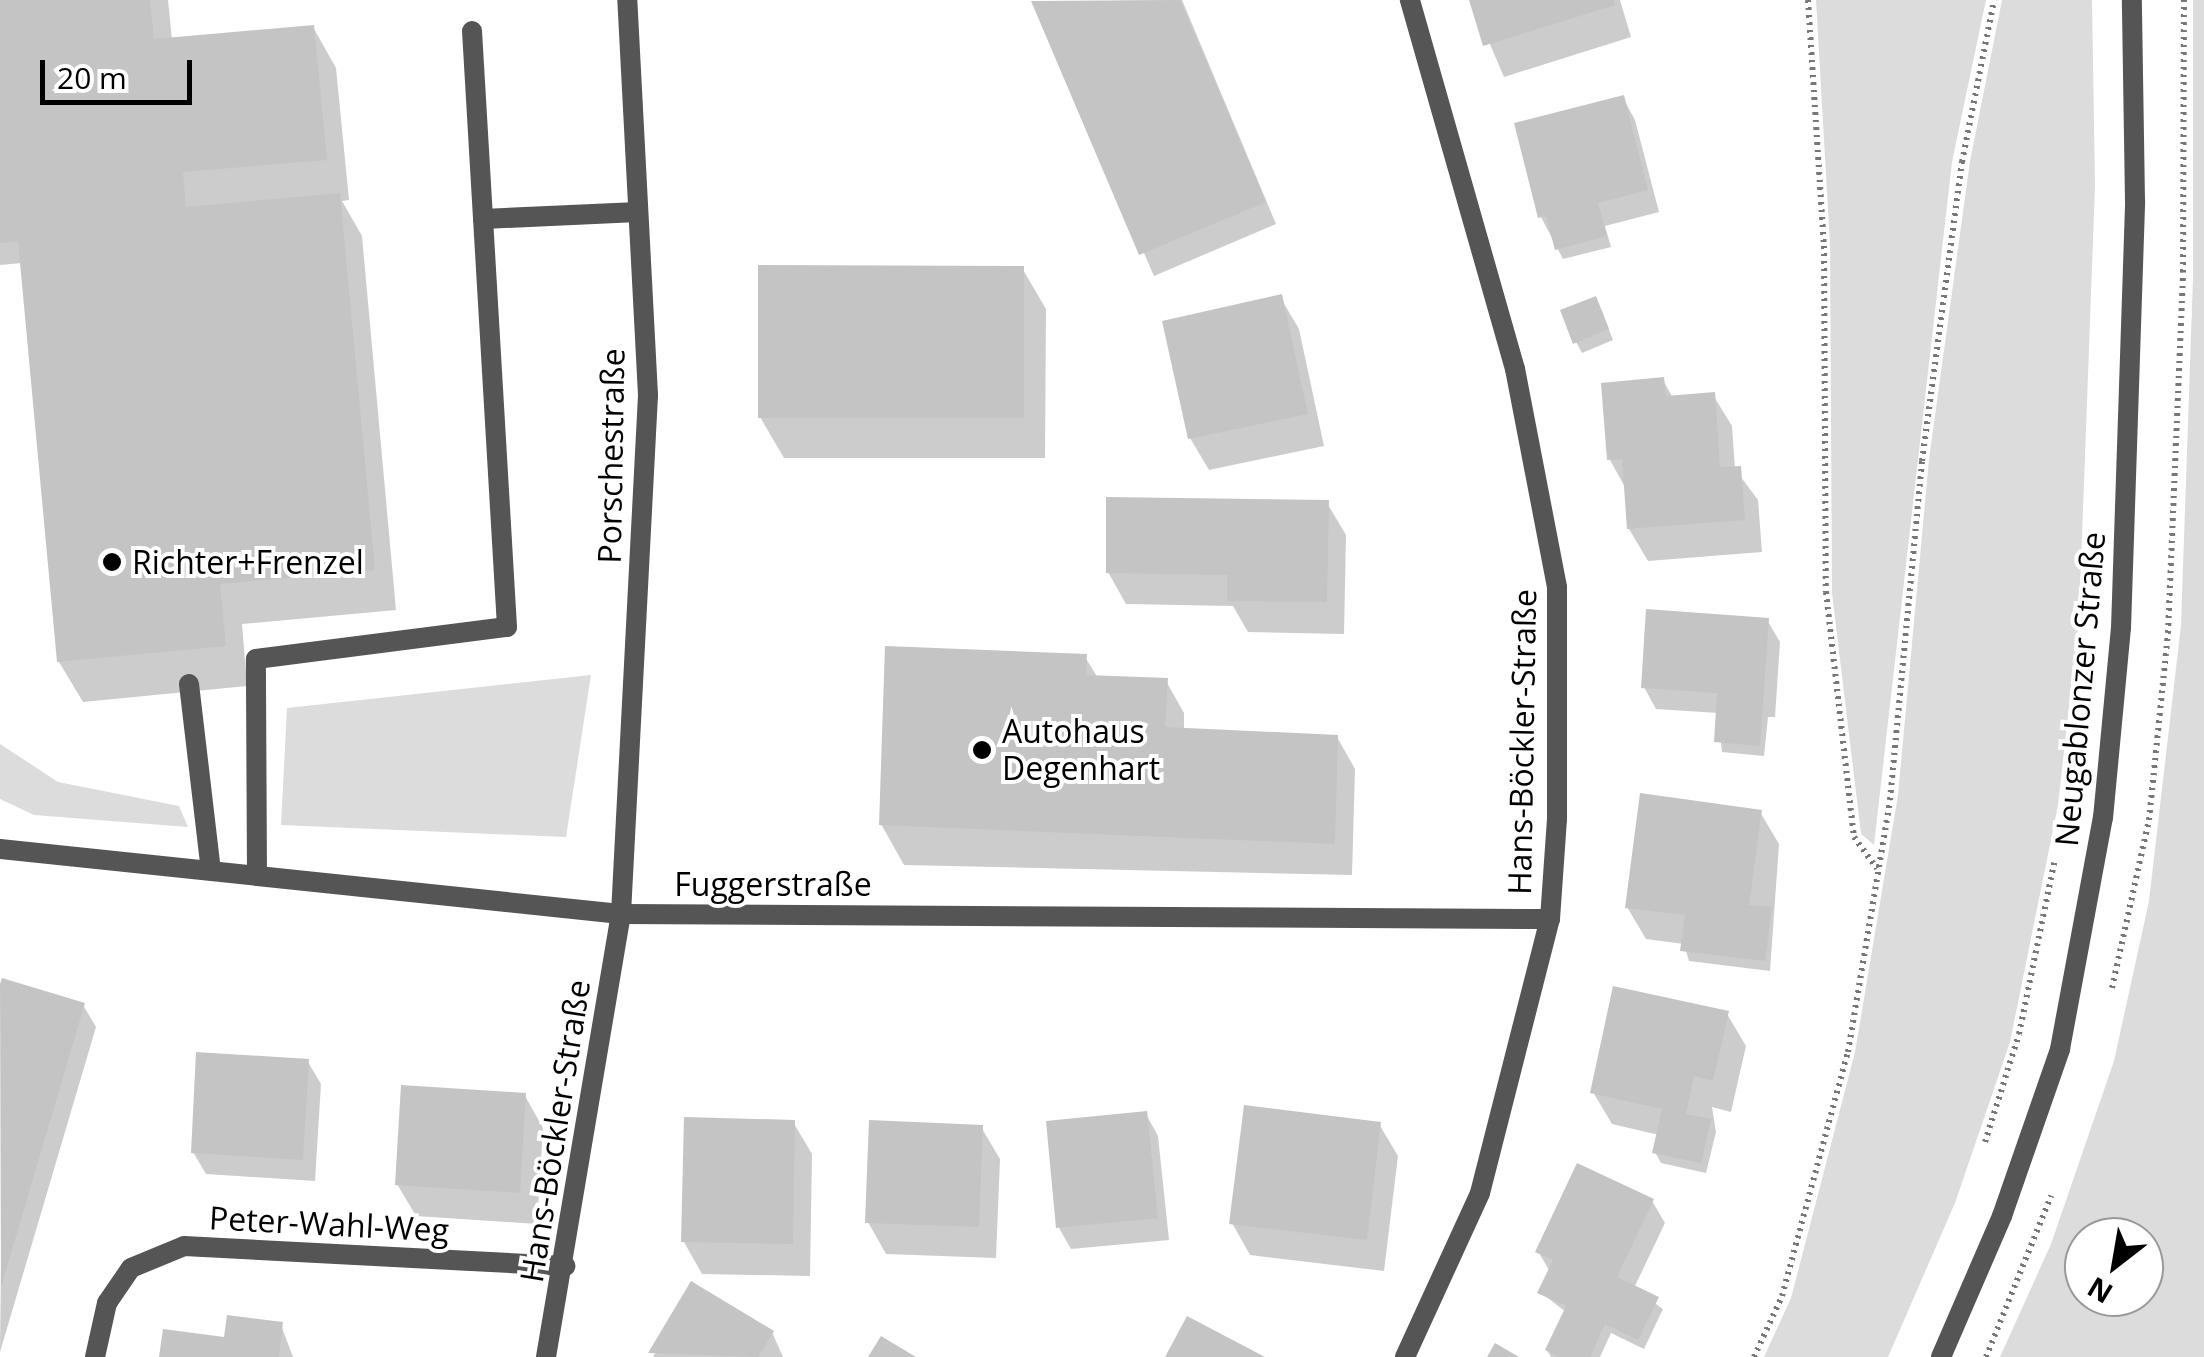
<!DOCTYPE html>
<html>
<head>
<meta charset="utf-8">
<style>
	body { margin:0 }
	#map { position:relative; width:2204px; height:1357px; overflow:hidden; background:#fff; font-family:"Open Sans",sans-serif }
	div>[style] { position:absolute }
	.green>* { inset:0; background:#dcdcdc }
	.shadow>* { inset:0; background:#0003 }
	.building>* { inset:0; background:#c4c4c4 }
	.path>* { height:6px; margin-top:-3px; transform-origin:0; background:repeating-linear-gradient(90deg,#777 0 2.5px,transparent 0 7.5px) }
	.service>* { height:20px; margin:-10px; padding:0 10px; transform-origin:10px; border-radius:10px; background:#555 }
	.minor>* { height:20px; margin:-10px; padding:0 10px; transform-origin:10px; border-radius:10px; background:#555 }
	.tertiary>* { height:20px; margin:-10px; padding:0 10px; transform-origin:10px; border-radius:10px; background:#555 }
	.dots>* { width:28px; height:28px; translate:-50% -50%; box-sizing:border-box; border:5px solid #fff; border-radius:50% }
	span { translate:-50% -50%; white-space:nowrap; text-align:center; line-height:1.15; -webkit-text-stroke:8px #fff; paint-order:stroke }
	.street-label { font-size:32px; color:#000 }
	.poi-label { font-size:32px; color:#000 }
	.left { translate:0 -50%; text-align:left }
	.north { position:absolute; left:2064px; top:1217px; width:100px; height:100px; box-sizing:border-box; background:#fff; border:2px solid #999; border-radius:50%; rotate:211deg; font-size:28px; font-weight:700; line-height:40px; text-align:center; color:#000 }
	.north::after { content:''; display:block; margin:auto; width:35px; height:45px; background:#000; clip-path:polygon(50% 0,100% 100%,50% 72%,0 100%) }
	.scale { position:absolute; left:40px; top:60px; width:152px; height:45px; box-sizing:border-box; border:5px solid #000; border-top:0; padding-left:12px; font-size:30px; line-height:35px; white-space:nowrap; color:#000; -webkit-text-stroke:8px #fff; paint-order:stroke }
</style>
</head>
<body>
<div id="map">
	<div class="green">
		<div style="clip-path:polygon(1816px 0,1986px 0,1952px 162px,1874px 845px,1861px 834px,1832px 593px,1830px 245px)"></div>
		<div style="clip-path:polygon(2002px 0,2092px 0,2095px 186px,2079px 618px,2058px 805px,2010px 1042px,1955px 1203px,1888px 1357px,1764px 1357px,1791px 1298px,1855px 1052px,1898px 795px,1929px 459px,1970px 161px)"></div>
		<div style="clip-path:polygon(evenodd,2193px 0,2204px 0,2204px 1357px,2000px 1357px,2051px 1244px,2114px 1061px,2149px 901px,2181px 625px,2193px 278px,2193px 0,2084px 1237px,2144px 1237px,2144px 1297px,2084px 1297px,2084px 1237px)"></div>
		<div style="clip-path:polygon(591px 675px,566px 837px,281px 825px,287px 708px)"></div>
		<div style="clip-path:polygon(0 744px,58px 782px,179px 806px,188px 827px,34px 815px,0 799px)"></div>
	</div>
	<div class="shadow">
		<div style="clip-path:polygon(0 0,168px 0,172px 40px,313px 27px,336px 68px,349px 200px,342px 201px,362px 236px,396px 610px,242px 624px,247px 686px,83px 702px,59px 662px,22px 263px,0 265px)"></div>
		<div style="clip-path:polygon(1182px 0,1276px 224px,1154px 276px,1035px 2px)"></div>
		<div style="clip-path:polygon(1471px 0,1620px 0,1631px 37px,1504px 77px)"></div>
		<div style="clip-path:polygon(1623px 98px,1635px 120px,1659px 212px,1605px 226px,1611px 247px,1563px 259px,1541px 217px)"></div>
		<div style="clip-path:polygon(1022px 268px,1046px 309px,1045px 458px,784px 458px,760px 417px)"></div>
		<div style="clip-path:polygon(1280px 297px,1299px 329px,1324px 446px,1209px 470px,1190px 438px)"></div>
		<div style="clip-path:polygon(1601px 309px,1613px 340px,1582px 353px,1576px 342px)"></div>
		<div style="clip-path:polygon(1663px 380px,1673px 398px,1713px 395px,1732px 426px,1735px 469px,1758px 500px,1762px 552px,1648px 561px,1629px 529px,1626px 489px,1610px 460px)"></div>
		<div style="clip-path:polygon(1327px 503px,1346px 535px,1344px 634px,1248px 632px,1233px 606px,1126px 604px,1108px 572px)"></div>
		<div style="clip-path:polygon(1767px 620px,1780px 642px,1775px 717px,1768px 717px,1764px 756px,1722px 752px,1718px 713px,1656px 709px,1644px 687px)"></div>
		<div style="clip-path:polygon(1085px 657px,1098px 678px,1166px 681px,1184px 713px,1184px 730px,1337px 737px,1355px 769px,1352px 875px,904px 865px,881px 824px)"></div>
		<div style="clip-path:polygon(1760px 812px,1779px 844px,1770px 971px,1689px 961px,1684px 944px,1646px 939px,1627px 907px)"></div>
		<div style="clip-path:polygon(4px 981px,83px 1005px,96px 1027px,0 1352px)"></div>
		<div style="clip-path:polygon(1727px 1014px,1746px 1046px,1731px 1112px,1712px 1107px,1716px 1132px,1706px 1173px,1661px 1163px,1655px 1152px,1659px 1135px,1612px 1124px,1593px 1092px)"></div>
		<div style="clip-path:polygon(308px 1062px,321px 1084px,315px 1181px,206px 1174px,193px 1152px)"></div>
		<div style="clip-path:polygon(525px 1096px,543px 1128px,537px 1224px,416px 1216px,397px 1184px)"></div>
		<div style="clip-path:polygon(1146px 1114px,1158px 1136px,1169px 1240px,1071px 1249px,1059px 1228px)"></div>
		<div style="clip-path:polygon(793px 1122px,812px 1154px,810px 1276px,702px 1274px,684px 1242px)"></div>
		<div style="clip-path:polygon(1379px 1124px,1398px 1156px,1384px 1271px,1250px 1255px,1232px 1223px)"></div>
		<div style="clip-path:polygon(981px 1127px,1000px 1159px,996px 1258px,886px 1254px,868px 1222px)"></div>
		<div style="clip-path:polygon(1652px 1201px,1665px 1223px,1634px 1288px,1663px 1309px,1644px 1349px,1611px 1333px,1600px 1357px,1551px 1357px,1547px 1350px,1566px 1312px,1540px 1292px,1550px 1272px,1538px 1251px)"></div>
		<div style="clip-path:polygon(692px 1284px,772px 1332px,783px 1357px,653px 1357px)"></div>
		<div style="clip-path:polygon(281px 1325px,293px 1357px,162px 1357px,226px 1340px)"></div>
	</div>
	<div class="building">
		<div style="clip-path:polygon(0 0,150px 0,154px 39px,314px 25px,327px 160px,183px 172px,186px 207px,340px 193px,375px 570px,220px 584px,226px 646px,57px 662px,18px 241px,0 243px)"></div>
		<div style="clip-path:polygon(1180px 0,1266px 202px,1139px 255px,1031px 1px)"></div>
		<div style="clip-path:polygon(1469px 0,1614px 0,1615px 5px,1483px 46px)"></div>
		<div style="clip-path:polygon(1624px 95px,1648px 190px,1598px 203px,1607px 236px,1555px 250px,1546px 216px,1538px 218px,1514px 123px)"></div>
		<div style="clip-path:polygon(758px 265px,1024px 266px,1024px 418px,758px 418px)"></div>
		<div style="clip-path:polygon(1282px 294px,1308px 414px,1188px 439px,1162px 321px)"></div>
		<div style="clip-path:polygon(1596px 296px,1609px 329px,1573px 344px,1560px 310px)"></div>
		<div style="clip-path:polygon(1664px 377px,1666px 396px,1715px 392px,1720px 467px,1741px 466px,1745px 520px,1627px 529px,1622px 459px,1607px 460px,1601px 383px)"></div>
		<div style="clip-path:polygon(1106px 497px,1329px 500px,1327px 602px,1227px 601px,1227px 575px,1106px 573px)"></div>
		<div style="clip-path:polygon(1646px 609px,1769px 618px,1760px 746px,1714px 742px,1717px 693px,1641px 688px)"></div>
		<div style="clip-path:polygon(885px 646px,1087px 654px,1086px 675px,1168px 678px,1165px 727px,1338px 735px,1335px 844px,879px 825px)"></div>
		<div style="clip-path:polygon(1640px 793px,1762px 810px,1749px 905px,1772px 907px,1765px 961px,1680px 951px,1685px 915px,1625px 908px)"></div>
		<div style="clip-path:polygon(2px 978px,85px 1003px,1px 1287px,0 984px)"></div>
		<div style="clip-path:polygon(1613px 986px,1729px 1011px,1713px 1081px,1694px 1076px,1686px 1114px,1711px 1119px,1701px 1163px,1652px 1153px,1662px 1109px,1590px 1093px)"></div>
		<div style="clip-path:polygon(196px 1052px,309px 1059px,303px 1160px,191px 1153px)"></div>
		<div style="clip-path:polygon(401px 1085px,526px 1093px,520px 1193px,395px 1185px)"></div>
		<div style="clip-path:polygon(1244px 1105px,1381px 1122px,1367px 1240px,1229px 1224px)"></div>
		<div style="clip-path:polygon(1147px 1111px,1158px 1218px,1056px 1228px,1046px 1121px)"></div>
		<div style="clip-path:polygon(684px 1117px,795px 1120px,793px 1244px,681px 1242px)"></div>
		<div style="clip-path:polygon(869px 1120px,983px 1125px,979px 1227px,865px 1223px)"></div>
		<div style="clip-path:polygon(1577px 1163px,1654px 1199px,1617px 1277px,1659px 1297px,1638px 1340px,1605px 1324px,1590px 1357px,1559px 1357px,1545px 1350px,1566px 1306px,1537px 1293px,1553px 1260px,1535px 1252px)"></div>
		<div style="clip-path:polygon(691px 1281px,774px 1331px,758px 1357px,648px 1353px)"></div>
		<div style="clip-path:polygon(227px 1315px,283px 1322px,279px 1357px,159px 1357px,163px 1329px,224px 1337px)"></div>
		<div style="clip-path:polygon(1187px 1316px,1265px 1357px,1165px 1357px)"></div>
		<div style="clip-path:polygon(881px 1336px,916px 1357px,868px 1357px)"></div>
		<div style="clip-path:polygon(1495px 1343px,1519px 1357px,1487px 1357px)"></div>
	</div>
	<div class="path">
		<div style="left:1808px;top:0;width:247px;rotate:86.3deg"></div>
		<div style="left:1824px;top:246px;width:346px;rotate:89.7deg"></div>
		<div style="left:1826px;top:592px;width:247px;rotate:83.5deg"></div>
		<div style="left:1854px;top:837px;width:39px;rotate:54deg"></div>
		<div style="left:2112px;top:988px;width:172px;rotate:-77.6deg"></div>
		<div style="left:2149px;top:820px;width:188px;rotate:-84.2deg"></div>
		<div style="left:2168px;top:633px;width:361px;rotate:-87.6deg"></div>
		<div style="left:2183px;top:272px;width:272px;rotate:-89.8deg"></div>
		<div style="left:1985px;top:1142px;width:113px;rotate:-72.5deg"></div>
		<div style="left:2019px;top:1034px;width:175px;rotate:-78.4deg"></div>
		<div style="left:1754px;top:1357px;width:67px;rotate:-65.3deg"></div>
		<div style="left:1782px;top:1296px;width:253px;rotate:-74.9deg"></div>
		<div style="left:1848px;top:1052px;width:255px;rotate:-80.5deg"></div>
		<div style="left:1890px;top:800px;width:341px;rotate:-84.6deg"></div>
		<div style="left:1922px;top:461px;width:302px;rotate:-82.4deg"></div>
		<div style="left:1962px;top:162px;width:165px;rotate:-78.8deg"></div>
		<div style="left:1986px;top:1357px;width:174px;rotate:-68deg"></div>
	</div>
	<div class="service">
		<div style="left:483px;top:219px;width:155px;rotate:-2.6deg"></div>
		<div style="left:189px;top:684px;width:188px;rotate:83.3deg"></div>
		<div style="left:257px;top:876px;width:217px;rotate:-90.3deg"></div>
		<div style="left:256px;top:659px;width:253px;rotate:-7.3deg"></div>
		<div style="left:507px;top:627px;width:597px;rotate:-93.36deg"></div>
	</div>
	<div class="minor">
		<div style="left:0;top:849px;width:624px;rotate:5.98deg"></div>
		<div style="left:621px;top:914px;width:929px;rotate:0.31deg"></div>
		<div style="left:95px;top:1357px;width:55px;rotate:-77.5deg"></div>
		<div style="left:107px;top:1303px;width:42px;rotate:-55.6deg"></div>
		<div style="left:131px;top:1268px;width:57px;rotate:-22.5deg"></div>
		<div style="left:184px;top:1246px;width:382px;rotate:3deg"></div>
		<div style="left:546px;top:1357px;width:449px;rotate:-80.4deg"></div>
		<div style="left:621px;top:914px;width:520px;rotate:-87.02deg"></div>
		<div style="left:648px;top:395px;width:396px;rotate:-93deg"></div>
		<div style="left:1405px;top:1357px;width:180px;rotate:-65.4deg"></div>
		<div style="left:1480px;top:1193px;width:283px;rotate:-75.7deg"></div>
		<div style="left:1550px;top:919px;width:100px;rotate:-86deg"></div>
		<div style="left:1557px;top:819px;width:232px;rotate:-90deg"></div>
		<div style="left:1557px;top:587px;width:222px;rotate:-100.9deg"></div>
		<div style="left:1515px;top:369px;width:384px;rotate:-105.9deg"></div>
	</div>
	<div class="tertiary">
		<div style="left:1941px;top:1357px;width:154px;rotate:-66.6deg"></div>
		<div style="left:2002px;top:1216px;width:177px;rotate:-70.8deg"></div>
		<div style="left:2060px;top:1049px;width:235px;rotate:-79.5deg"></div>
		<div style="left:2103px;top:818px;width:191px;rotate:-84.6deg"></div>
		<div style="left:2121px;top:628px;width:427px;rotate:-88.1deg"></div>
		<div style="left:2135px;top:201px;width:201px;rotate:-90.9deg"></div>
	</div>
	<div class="dots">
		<div style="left:112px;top:562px;background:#000"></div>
		<div style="left:982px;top:750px;background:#000"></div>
	</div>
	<div class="street-label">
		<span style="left:611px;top:456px;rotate:-89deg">Porschestraße</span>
		<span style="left:2080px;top:689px;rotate:-85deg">Neugablonzer Straße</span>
		<span style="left:1522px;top:742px;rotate:-89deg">Hans-Böckler-Straße</span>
		<span style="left:773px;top:884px">Fuggerstraße</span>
		<span style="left:555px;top:1131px;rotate:-81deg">Hans-Böckler-Straße</span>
		<span style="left:329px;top:1224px;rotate:3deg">Peter-Wahl-Weg</span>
	</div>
	<div class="poi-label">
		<span class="left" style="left:132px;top:562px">Richter+Frenzel</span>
		<span class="left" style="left:1002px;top:750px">Autohaus<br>Degenhart</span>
	</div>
	<div class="north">N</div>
	<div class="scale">20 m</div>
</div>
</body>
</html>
